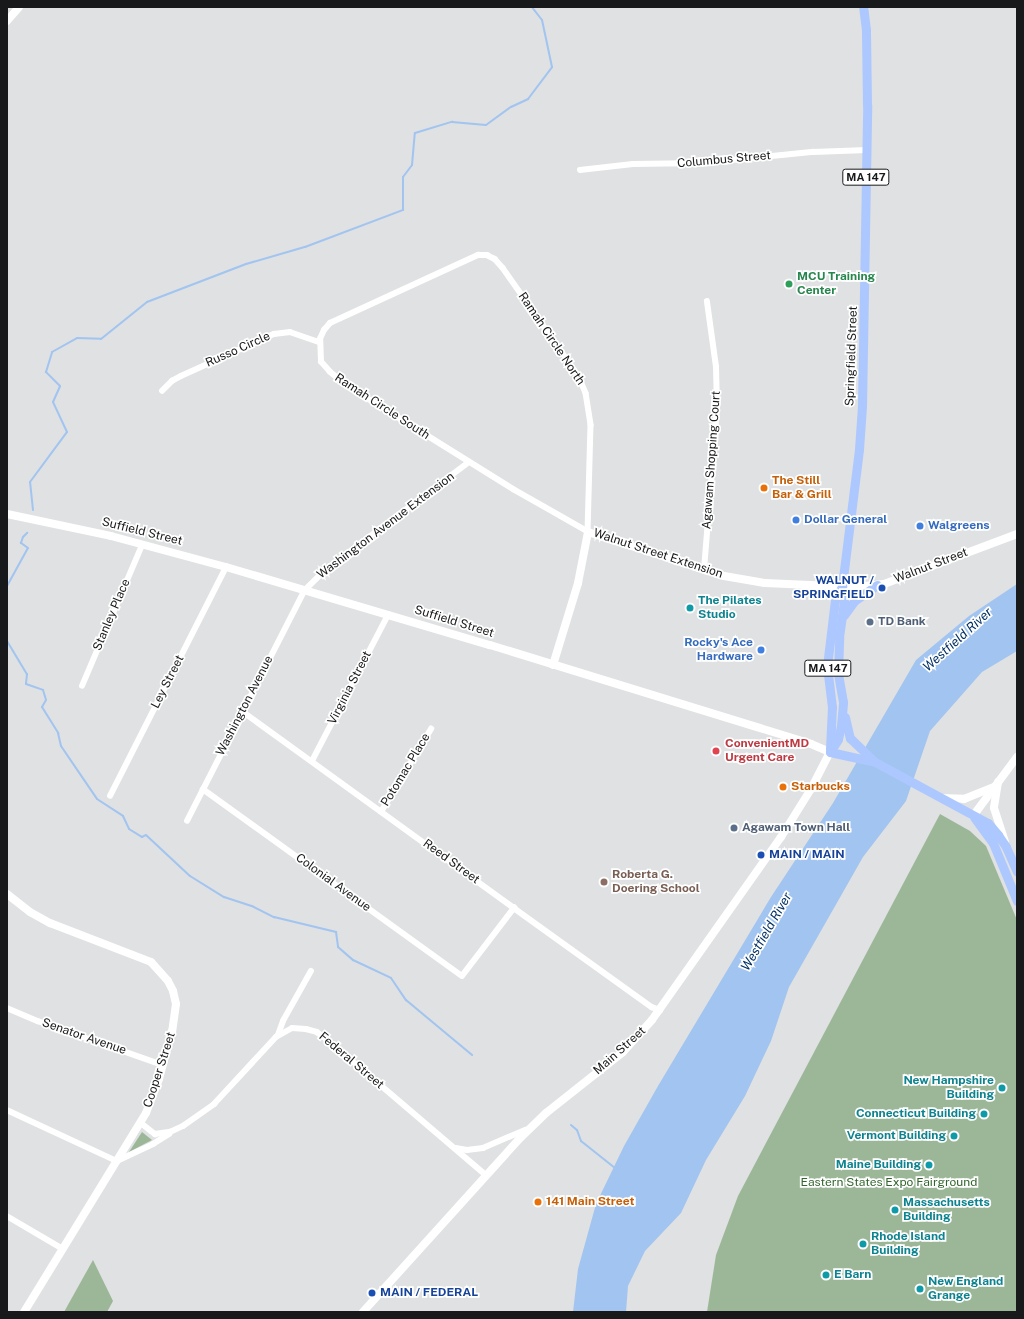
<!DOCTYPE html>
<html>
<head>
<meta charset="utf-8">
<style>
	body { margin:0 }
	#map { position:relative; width:1024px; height:1319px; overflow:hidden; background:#dfe1e2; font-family:"Public Sans",sans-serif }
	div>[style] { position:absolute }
	.green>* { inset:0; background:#9cb798 }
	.water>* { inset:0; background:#a2c4f0 }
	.stream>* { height:2px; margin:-1px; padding:0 1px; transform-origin:1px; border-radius:1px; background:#a2c4f0 }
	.street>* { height:5.5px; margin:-2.75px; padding:0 2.75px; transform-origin:2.75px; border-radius:2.75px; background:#fff }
	.secondary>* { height:8px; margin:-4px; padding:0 4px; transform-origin:4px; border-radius:4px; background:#fff }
	.primary>* { height:9px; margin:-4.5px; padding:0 4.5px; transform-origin:4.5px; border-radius:4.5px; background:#adc8fe }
	.dots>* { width:11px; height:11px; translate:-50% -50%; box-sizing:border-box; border:2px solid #fff; border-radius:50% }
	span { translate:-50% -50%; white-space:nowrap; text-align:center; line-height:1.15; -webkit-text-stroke:3.5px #fff; paint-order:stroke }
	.shield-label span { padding:1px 3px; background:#fff; border:1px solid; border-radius:3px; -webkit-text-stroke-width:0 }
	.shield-label { font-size:11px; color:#18191a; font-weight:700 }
	.street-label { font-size:12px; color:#18191a }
	.leisure-label { font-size:12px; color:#27864d; font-weight:700 }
	.left { translate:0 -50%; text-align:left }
	.food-label { font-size:12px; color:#c56008; font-weight:700 }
	.shop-label { font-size:12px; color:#366cbe; font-weight:700 }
	.right { translate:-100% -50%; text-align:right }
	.transit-label { font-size:12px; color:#164399; font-weight:700 }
	.culture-label { font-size:12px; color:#0d838f; font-weight:700 }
	.service-label { font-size:12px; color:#4e5e75; font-weight:700 }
	.health-label { font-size:12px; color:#be3a42; font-weight:700 }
	.education-label { font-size:12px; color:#785e54; font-weight:700 }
	.park-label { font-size:12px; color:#32652d }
	.water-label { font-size:13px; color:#033165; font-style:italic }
	.frame { position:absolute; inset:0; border:8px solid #18191a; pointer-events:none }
</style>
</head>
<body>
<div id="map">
	<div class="green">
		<div style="clip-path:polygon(940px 814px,970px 831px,986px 846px,1017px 920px,1017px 1312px,707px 1312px,716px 1255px,738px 1196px)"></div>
		<div style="clip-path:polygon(142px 1132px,152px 1140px,129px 1152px)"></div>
		<div style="clip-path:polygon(93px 1260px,113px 1301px,107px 1312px,64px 1312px)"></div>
	</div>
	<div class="water">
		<div style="clip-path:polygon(1017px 584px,1017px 651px,982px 672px,930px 731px,906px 801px,863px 857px,789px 987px,771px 1041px,745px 1096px,706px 1160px,681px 1213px,645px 1251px,628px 1286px,626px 1312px,573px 1312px,578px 1269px,596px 1204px,624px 1146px,658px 1086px,771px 897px,833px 803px,916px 660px,969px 616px)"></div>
	</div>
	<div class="stream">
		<div style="left:33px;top:510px;width:28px;rotate:-96deg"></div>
		<div style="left:30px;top:482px;width:62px;rotate:-53.5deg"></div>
		<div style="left:67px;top:432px;width:33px;rotate:-115deg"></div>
		<div style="left:53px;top:402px;width:17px;rotate:-66deg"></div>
		<div style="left:60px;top:386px;width:20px;rotate:-135deg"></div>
		<div style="left:46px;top:372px;width:21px;rotate:-73deg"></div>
		<div style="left:52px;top:352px;width:29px;rotate:-29deg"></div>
		<div style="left:77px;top:338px;width:24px;rotate:2deg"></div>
		<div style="left:101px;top:339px;width:59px;rotate:-38.8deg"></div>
		<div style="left:147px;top:302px;width:106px;rotate:-21deg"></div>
		<div style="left:246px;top:264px;width:61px;rotate:-16.1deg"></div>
		<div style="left:305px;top:247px;width:105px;rotate:-20.7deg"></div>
		<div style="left:403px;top:210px;width:33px;rotate:-90deg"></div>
		<div style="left:403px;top:177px;width:15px;rotate:-53deg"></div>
		<div style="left:412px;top:165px;width:32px;rotate:-85deg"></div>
		<div style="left:415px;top:133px;width:39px;rotate:-17deg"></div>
		<div style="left:452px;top:122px;width:34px;rotate:5deg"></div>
		<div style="left:486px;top:125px;width:31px;rotate:-36deg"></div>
		<div style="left:511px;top:107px;width:19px;rotate:-25deg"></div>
		<div style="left:528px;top:99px;width:40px;rotate:-53deg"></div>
		<div style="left:552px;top:67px;width:48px;rotate:-102deg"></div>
		<div style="left:542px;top:20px;width:16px;rotate:-128deg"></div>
		<div style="left:7px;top:586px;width:43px;rotate:-61.1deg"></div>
		<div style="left:28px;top:548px;width:9px;rotate:-144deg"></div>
		<div style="left:21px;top:543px;width:6px;rotate:-72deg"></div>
		<div style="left:23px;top:537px;width:6px;rotate:-45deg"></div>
		<div style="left:7px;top:641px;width:39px;rotate:59deg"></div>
		<div style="left:27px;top:674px;width:10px;rotate:96deg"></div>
		<div style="left:26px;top:684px;width:18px;rotate:19deg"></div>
		<div style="left:43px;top:690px;width:10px;rotate:73deg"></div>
		<div style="left:46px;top:700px;width:8px;rotate:120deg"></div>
		<div style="left:42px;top:707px;width:31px;rotate:58deg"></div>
		<div style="left:58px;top:733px;width:13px;rotate:77deg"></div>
		<div style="left:61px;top:746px;width:64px;rotate:55.8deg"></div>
		<div style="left:97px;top:799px;width:31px;rotate:33deg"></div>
		<div style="left:123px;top:816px;width:14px;rotate:65deg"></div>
		<div style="left:129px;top:829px;width:15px;rotate:32deg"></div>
		<div style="left:142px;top:837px;width:4px;rotate:-27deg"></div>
		<div style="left:146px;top:835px;width:60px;rotate:43deg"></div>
		<div style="left:190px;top:876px;width:40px;rotate:32deg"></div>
		<div style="left:224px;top:897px;width:29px;rotate:18deg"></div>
		<div style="left:252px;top:906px;width:25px;rotate:27deg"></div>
		<div style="left:274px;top:917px;width:64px;rotate:13.6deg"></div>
		<div style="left:336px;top:932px;width:15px;rotate:82deg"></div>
		<div style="left:338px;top:947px;width:20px;rotate:41deg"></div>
		<div style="left:353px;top:960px;width:42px;rotate:25.3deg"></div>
		<div style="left:391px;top:978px;width:27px;rotate:56deg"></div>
		<div style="left:406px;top:1000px;width:86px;rotate:39.8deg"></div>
		<div style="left:571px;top:1125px;width:8px;rotate:40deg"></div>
		<div style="left:577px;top:1130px;width:12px;rotate:70deg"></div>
		<div style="left:581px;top:1141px;width:43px;rotate:38.5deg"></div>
	</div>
	<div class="street">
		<div style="left:580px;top:170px;width:53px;rotate:-6.5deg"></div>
		<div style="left:633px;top:164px;width:69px;rotate:-0.8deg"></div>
		<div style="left:702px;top:163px;width:112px;rotate:-5.7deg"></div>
		<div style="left:813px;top:152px;width:54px;rotate:-2.1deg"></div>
		<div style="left:478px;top:255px;width:9px"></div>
		<div style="left:487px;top:255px;width:9px;rotate:27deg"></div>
		<div style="left:495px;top:259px;width:12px;rotate:48deg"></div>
		<div style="left:503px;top:268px;width:99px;rotate:54.9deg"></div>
		<div style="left:560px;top:349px;width:36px;rotate:56deg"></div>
		<div style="left:580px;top:379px;width:15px;rotate:67deg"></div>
		<div style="left:586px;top:393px;width:32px;rotate:81deg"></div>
		<div style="left:591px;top:425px;width:107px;rotate:91.6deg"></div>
		<div style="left:588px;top:532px;width:85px;rotate:-150.4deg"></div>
		<div style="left:514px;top:490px;width:197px;rotate:-148.1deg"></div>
		<div style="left:347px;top:386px;width:22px;rotate:-141deg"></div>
		<div style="left:330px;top:372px;width:13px;rotate:-132deg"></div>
		<div style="left:321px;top:362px;width:23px;rotate:-92deg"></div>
		<div style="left:320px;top:339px;width:10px;rotate:-66deg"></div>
		<div style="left:324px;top:330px;width:9px;rotate:-49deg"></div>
		<div style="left:330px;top:323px;width:163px;rotate:-24.7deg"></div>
		<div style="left:162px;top:391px;width:14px;rotate:-45deg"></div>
		<div style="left:172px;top:381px;width:10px;rotate:-29deg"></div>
		<div style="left:181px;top:376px;width:102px;rotate:-24.3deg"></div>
		<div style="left:274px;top:334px;width:16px;rotate:-7deg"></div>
		<div style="left:290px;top:332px;width:31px;rotate:19deg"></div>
		<div style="left:704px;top:570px;width:163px;rotate:-85.4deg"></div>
		<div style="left:717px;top:408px;width:41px;rotate:-91.4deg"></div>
		<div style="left:716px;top:367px;width:66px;rotate:-97.9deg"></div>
		<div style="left:82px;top:686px;width:153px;rotate:-66.9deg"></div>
		<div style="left:242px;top:711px;width:336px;rotate:35.9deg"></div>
		<div style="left:514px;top:908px;width:170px;rotate:35.7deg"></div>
		<div style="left:652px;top:1007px;width:9px;rotate:21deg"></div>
		<div style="left:312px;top:761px;width:165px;rotate:-62.5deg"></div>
		<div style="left:203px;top:789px;width:319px;rotate:35.8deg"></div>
		<div style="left:462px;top:976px;width:86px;rotate:-52.6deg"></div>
		<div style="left:110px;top:796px;width:257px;rotate:-63.1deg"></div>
		<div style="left:381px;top:812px;width:97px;rotate:-58.9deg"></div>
		<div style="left:187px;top:821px;width:258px;rotate:-63deg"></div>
		<div style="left:304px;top:591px;width:28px;rotate:-45deg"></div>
		<div style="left:324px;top:571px;width:181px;rotate:-36.9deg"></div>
		<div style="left:7px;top:1008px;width:34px;rotate:23deg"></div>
		<div style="left:38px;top:1021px;width:133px;rotate:19.4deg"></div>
		<div style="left:278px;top:1035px;width:15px;rotate:-70deg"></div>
		<div style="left:283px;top:1021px;width:57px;rotate:-60.8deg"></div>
		<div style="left:7px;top:1110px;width:121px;rotate:24.9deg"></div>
		<div style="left:117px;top:1161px;width:40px;rotate:-25deg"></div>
		<div style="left:153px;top:1144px;width:19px;rotate:-32deg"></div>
		<div style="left:141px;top:1123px;width:18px;rotate:38deg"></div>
		<div style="left:155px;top:1134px;width:15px;rotate:-8deg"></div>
		<div style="left:170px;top:1132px;width:14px;rotate:-25deg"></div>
		<div style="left:183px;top:1126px;width:38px;rotate:-35deg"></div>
		<div style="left:214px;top:1104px;width:91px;rotate:-47.2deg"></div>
		<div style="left:276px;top:1037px;width:18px;rotate:-29deg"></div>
		<div style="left:292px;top:1028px;width:14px;rotate:4deg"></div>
		<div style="left:306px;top:1029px;width:11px;rotate:15deg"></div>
		<div style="left:317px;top:1032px;width:14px;rotate:36deg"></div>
		<div style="left:328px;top:1040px;width:208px;rotate:40.5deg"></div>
		<div style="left:456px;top:1148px;width:11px;rotate:10deg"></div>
		<div style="left:467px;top:1150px;width:16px;rotate:-7deg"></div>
		<div style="left:483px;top:1148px;width:46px;rotate:-23.2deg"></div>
		<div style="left:7px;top:1216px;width:65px;rotate:30.5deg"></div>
	</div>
	<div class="secondary">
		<div style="left:7px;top:21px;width:18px;rotate:-49deg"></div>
		<div style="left:7px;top:514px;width:106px;rotate:11.9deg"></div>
		<div style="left:111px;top:536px;width:119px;rotate:15.1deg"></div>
		<div style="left:226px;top:567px;width:275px;rotate:16.5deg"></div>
		<div style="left:490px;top:645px;width:336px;rotate:17.1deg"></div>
		<div style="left:811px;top:744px;width:21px;rotate:23deg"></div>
		<div style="left:830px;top:752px;width:42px;rotate:117.2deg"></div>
		<div style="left:811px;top:789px;width:57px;rotate:122deg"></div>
		<div style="left:781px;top:837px;width:224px;rotate:125.2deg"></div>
		<div style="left:652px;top:1020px;width:43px;rotate:132.2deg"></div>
		<div style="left:623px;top:1052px;width:98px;rotate:141.6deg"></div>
		<div style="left:546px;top:1113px;width:35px;rotate:136deg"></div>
		<div style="left:521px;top:1137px;width:236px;rotate:132.1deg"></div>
		<div style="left:553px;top:665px;width:86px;rotate:-73deg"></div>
		<div style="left:578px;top:583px;width:52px;rotate:-78.9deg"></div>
		<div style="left:588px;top:532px;width:143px;rotate:17.9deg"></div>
		<div style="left:724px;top:576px;width:42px;rotate:9.7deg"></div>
		<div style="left:765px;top:583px;width:90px;rotate:2.5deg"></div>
		<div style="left:855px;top:587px;width:29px;rotate:-6deg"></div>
		<div style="left:884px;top:584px;width:142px;rotate:-20.6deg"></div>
		<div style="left:998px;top:782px;width:26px;rotate:99deg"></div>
		<div style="left:994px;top:808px;width:35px;rotate:72deg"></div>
		<div style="left:941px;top:798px;width:23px;rotate:2deg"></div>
		<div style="left:964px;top:799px;width:31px;rotate:-22deg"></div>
		<div style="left:973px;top:816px;width:74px;rotate:-53.3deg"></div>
		<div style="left:7px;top:894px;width:29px;rotate:38deg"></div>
		<div style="left:30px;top:912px;width:23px;rotate:29deg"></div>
		<div style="left:50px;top:923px;width:108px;rotate:21.1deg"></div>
		<div style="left:151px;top:962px;width:25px;rotate:48deg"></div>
		<div style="left:168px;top:981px;width:11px;rotate:63deg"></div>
		<div style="left:173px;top:991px;width:13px;rotate:77deg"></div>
		<div style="left:176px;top:1004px;width:27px;rotate:98deg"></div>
		<div style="left:172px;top:1031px;width:50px;rotate:105.2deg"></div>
		<div style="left:159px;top:1079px;width:36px;rotate:111deg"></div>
		<div style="left:146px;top:1113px;width:233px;rotate:121.5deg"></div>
	</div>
	<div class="primary">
		<div style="left:844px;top:615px;width:17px;rotate:-54deg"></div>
		<div style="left:854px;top:601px;width:28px;rotate:-35deg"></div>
		<div style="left:845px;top:717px;width:22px;rotate:77deg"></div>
		<div style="left:850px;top:738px;width:33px;rotate:44deg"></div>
		<div style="left:830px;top:749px;width:42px;rotate:-87.3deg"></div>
		<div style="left:832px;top:707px;width:41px;rotate:-97deg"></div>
		<div style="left:827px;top:666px;width:66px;rotate:-83.1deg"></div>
		<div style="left:835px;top:600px;width:16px;rotate:-63deg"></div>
		<div style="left:830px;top:752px;width:15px;rotate:-58deg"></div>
		<div style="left:838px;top:739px;width:13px;rotate:-77deg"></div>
		<div style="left:841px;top:726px;width:24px;rotate:-85deg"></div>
		<div style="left:843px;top:702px;width:29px;rotate:-100deg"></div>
		<div style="left:838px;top:673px;width:36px;rotate:-88deg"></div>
		<div style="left:839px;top:637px;width:35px;rotate:-82deg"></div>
		<div style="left:844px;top:602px;width:16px;rotate:-97deg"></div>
		<div style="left:842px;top:586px;width:138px;rotate:-82.9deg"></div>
		<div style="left:859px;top:449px;width:43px;rotate:-86deg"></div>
		<div style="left:862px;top:406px;width:301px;rotate:-89deg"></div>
		<div style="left:867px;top:105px;width:75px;rotate:-90.8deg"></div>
		<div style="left:866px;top:30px;width:23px;rotate:-97deg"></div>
		<div style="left:830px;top:752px;width:46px;rotate:12.5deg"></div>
		<div style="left:875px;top:762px;width:128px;rotate:28.4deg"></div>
		<div style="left:988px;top:823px;width:16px;rotate:50deg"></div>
		<div style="left:998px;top:835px;width:14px;rotate:56deg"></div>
		<div style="left:1006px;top:847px;width:27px;rotate:66deg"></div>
		<div style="left:974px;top:817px;width:32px;rotate:54deg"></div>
		<div style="left:993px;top:843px;width:63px;rotate:67.5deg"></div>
	</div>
	<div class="dots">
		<div style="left:789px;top:284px;background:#2e9e5b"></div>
		<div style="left:764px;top:488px;background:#e8710a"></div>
		<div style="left:796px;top:520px;background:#3f7fe0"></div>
		<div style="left:920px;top:526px;background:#3f7fe0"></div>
		<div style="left:882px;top:588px;background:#1a4fb4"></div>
		<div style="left:690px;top:608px;background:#0f9aa8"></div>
		<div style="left:870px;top:622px;background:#5c6f8a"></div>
		<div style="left:761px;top:650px;background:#3f7fe0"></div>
		<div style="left:716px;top:751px;background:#e0444e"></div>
		<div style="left:783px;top:787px;background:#e8710a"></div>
		<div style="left:734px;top:828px;background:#5c6f8a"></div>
		<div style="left:761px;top:855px;background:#1a4fb4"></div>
		<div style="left:604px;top:882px;background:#8d6e63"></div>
		<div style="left:1002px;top:1088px;background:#0f9aa8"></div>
		<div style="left:984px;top:1114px;background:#0f9aa8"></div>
		<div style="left:954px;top:1136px;background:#0f9aa8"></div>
		<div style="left:929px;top:1165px;background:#0f9aa8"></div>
		<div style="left:538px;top:1202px;background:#e8710a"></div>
		<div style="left:895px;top:1210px;background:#0f9aa8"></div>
		<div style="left:863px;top:1244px;background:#0f9aa8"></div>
		<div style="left:826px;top:1275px;background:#0f9aa8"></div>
		<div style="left:920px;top:1289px;background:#0f9aa8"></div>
		<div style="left:372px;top:1293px;background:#1a4fb4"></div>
	</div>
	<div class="shield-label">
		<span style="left:866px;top:177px">MA 147</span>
		<span style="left:828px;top:668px">MA 147</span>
	</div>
	<div class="street-label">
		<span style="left:724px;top:160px;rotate:-5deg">Columbus Street</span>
		<span style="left:551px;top:339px;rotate:56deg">Ramah Circle North</span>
		<span style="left:238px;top:350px;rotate:-24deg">Russo Circle</span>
		<span style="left:852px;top:356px;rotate:-88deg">Springfield Street</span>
		<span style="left:382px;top:407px;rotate:33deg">Ramah Circle South</span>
		<span style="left:712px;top:460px;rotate:-86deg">Agawam Shopping Court</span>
		<span style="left:386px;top:526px;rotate:-37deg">Washington Avenue Extension</span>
		<span style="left:142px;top:532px;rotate:14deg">Suffield Street</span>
		<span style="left:658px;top:554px;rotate:18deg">Walnut Street Extension</span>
		<span style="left:931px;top:566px;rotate:-21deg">Walnut Street</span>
		<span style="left:112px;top:615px;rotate:-67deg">Stanley Place</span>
		<span style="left:454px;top:622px;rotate:17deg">Suffield Street</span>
		<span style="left:168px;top:682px;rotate:-63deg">Ley Street</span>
		<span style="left:350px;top:688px;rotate:-63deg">Virginia Street</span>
		<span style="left:245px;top:706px;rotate:-63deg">Washington Avenue</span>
		<span style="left:406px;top:770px;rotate:-59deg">Potomac Place</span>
		<span style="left:451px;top:862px;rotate:36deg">Reed Street</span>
		<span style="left:333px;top:883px;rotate:36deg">Colonial Avenue</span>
		<span style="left:84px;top:1037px;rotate:19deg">Senator Avenue</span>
		<span style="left:620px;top:1051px;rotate:-42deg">Main Street</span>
		<span style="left:351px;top:1061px;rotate:40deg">Federal Street</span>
		<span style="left:160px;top:1070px;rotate:-72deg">Cooper Street</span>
	</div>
	<div class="leisure-label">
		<span class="left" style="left:797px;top:284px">MCU Training<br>Center</span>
	</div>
	<div class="food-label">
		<span class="left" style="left:772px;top:488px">The Still<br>Bar &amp; Grill</span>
		<span class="left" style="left:791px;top:787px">Starbucks</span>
		<span class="left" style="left:546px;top:1202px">141 Main Street</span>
	</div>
	<div class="shop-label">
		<span class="left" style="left:804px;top:520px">Dollar General</span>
		<span class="left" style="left:928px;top:526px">Walgreens</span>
		<span class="right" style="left:753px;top:650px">Rocky's Ace<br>Hardware</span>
	</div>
	<div class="transit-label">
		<span class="right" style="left:874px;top:588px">WALNUT /<br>SPRINGFIELD</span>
		<span class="left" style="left:769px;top:855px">MAIN / MAIN</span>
		<span class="left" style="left:380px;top:1293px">MAIN / FEDERAL</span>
	</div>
	<div class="culture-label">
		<span class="left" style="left:698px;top:608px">The Pilates<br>Studio</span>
		<span class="right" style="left:994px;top:1088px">New Hampshire<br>Building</span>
		<span class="right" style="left:976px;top:1114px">Connecticut Building</span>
		<span class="right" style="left:946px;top:1136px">Vermont Building</span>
		<span class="right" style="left:921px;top:1165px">Maine Building</span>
		<span class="left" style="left:903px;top:1210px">Massachusetts<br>Building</span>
		<span class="left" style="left:871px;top:1244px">Rhode Island<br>Building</span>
		<span class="left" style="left:834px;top:1275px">E Barn</span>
		<span class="left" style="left:928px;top:1289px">New England<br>Grange</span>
	</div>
	<div class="service-label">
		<span class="left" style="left:878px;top:622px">TD Bank</span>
		<span class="left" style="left:742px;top:828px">Agawam Town Hall</span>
	</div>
	<div class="health-label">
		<span class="left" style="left:725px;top:751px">ConvenientMD<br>Urgent Care</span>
	</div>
	<div class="education-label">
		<span class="left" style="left:612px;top:882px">Roberta G.<br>Doering School</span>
	</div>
	<div class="park-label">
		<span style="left:889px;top:1183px">Eastern States Expo Fairground</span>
	</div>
	<div class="water-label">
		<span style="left:958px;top:640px;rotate:-42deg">Westfield River</span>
		<span style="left:767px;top:932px;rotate:-60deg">Westfield River</span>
	</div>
	<div class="frame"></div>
</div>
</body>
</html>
